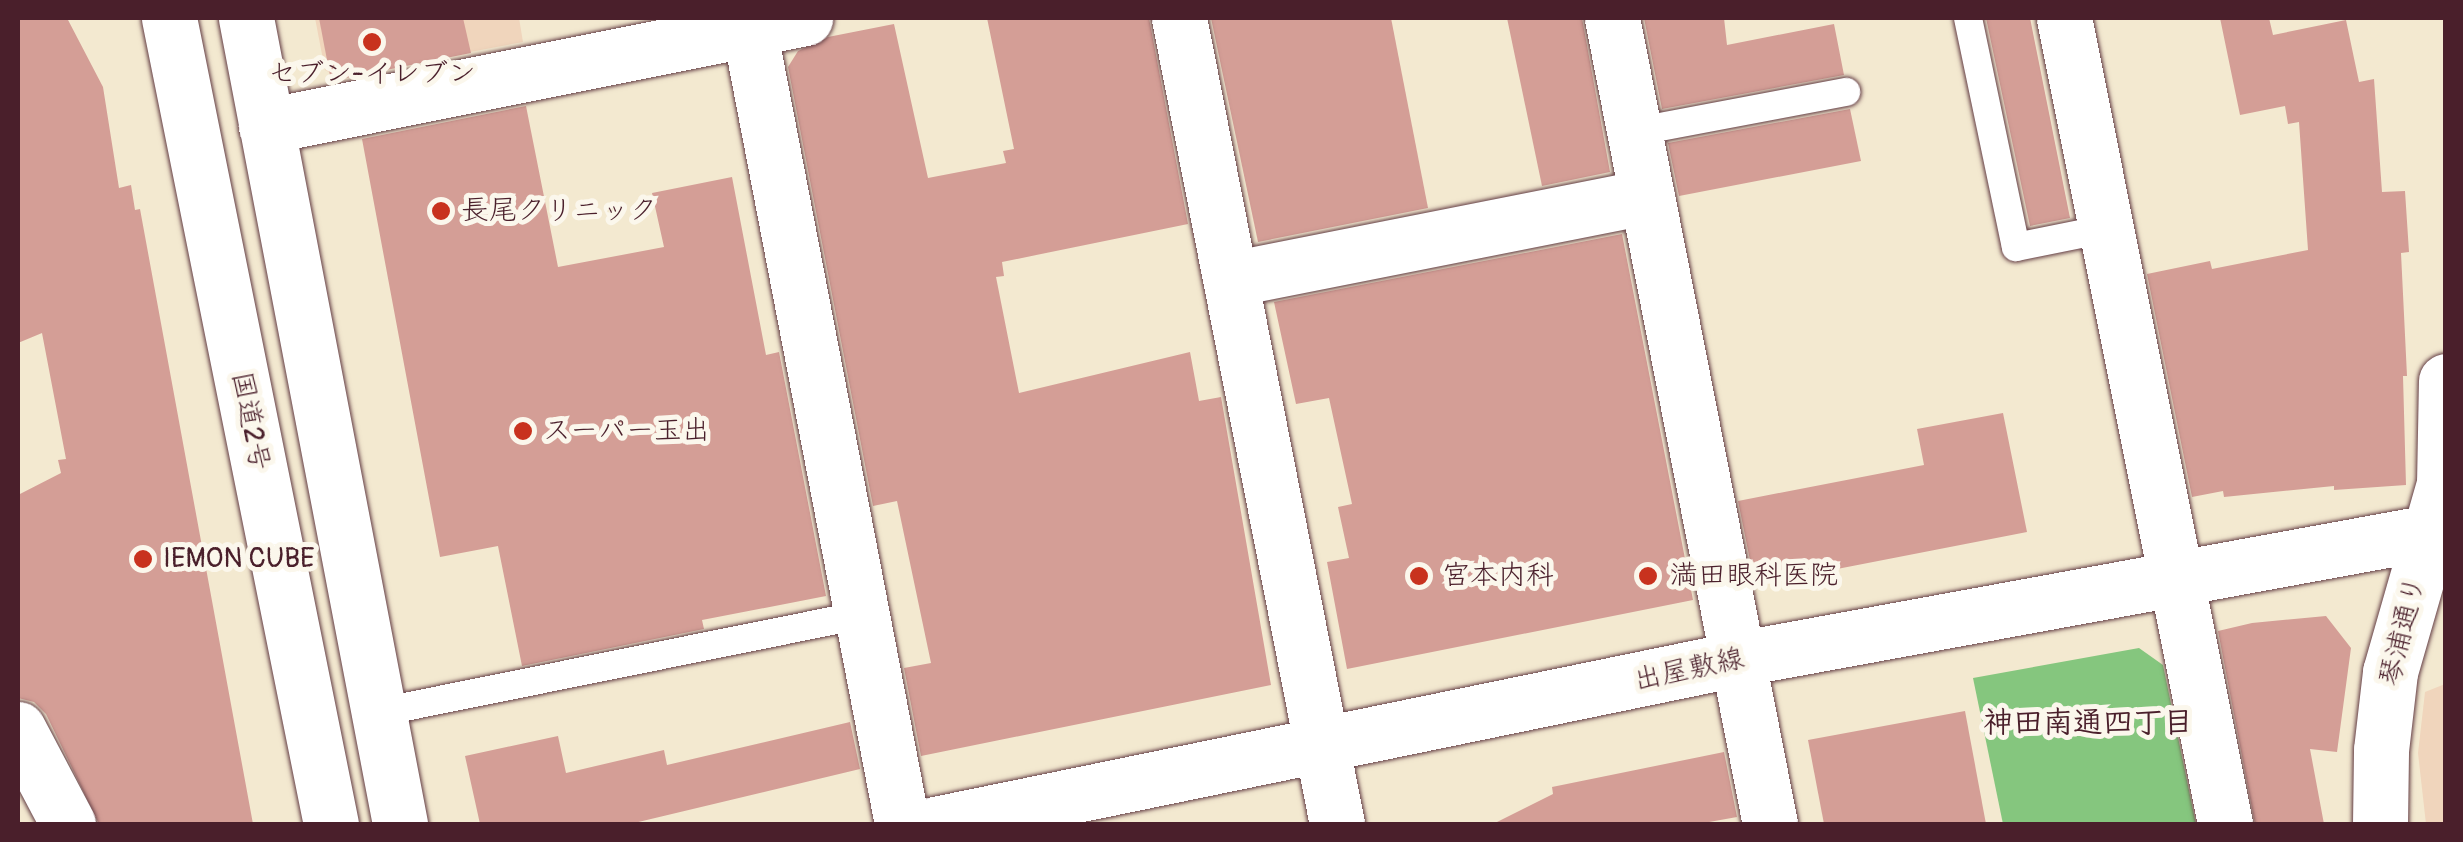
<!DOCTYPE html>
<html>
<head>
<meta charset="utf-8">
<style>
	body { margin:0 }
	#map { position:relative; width:2463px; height:842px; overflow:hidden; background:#f3e9d0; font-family:Pangolin,"Klee One",sans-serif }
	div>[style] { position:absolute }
	.built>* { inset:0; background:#f0d5bc }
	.green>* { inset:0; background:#85c67e }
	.building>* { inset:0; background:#d49e96 }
	.roads { filter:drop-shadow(0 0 2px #633d44) drop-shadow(0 0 2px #633d44) }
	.lane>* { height:28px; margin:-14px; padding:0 14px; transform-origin:14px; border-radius:14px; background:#fff }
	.street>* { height:55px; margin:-27.5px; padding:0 27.5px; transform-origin:27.5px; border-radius:27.5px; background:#fff }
	.secondary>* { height:55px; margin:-27.5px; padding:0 27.5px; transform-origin:27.5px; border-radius:27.5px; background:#fff }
	.highway>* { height:55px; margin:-27.5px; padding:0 27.5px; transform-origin:27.5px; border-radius:27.5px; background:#fff }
	.dots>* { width:28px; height:28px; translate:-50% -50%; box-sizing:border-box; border:5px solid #fbf7ec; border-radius:50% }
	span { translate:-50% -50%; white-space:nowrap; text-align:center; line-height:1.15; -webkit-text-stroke:10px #fbf7ec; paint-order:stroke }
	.poi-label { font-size:28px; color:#4a1f2b }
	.left { translate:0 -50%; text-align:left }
	.street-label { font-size:28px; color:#4a1f2b }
	.neighbourhood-label { font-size:30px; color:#4a1f2b; font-weight:700 }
	.frame { position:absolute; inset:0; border:20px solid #4a1f2b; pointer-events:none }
</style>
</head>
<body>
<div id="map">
	<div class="built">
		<div style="clip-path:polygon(315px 18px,519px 18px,523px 42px,338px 77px,325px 70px)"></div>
		<div style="clip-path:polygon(2445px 684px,2445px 824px,2426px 824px,2418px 753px,2425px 692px)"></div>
	</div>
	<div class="green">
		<div style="clip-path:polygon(2139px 648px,2163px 665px,2196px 824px,2003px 824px,1973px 678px)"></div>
	</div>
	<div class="building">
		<div style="clip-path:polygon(18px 18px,67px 18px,103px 87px,119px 188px,131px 185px,135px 210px,140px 209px,253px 824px,99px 824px,46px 714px,34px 702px,18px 698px,18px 495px,61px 473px,58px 460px,66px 459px,42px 333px,18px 343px)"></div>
		<div style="clip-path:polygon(319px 18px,463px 18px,471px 53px,331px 81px)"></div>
		<div style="clip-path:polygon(987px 18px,1149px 18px,1188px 224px,1002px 262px,1004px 276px,996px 277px,1019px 393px,1190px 352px,1199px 401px,1221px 397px,1271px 685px,921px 756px,904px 668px,931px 663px,897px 501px,873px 506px,788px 67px,798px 51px,828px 37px,894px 24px,928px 178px,1006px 163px,1003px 151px,1014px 149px)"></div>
		<div style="clip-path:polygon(1211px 18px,1391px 18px,1428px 208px,1258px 242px)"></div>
		<div style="clip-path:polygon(1507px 18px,1582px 18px,1610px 172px,1542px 186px)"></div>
		<div style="clip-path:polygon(1644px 18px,1724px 18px,1727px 45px,1834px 24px,1844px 75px,1662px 109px)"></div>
		<div style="clip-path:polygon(1986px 18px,2030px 18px,2070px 218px,2030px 226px)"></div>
		<div style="clip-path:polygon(2220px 18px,2269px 18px,2273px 35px,2346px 20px,2359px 82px,2374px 79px,2382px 192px,2405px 191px,2409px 252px,2401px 253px,2407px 376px,2403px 376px,2406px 485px,2334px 490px,2334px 486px,2224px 497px,2223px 491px,2192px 497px,2147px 274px,2210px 261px,2212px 269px,2308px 250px,2299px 122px,2288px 124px,2285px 106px,2240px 115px)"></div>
		<div style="clip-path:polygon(526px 106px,558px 267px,664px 247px,652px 193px,732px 177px,766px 355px,779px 352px,826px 596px,702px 620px,704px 629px,522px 666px,498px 546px,440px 557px,362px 139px)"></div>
		<div style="clip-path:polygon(1850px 109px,1861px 161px,1679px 196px,1668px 143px)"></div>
		<div style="clip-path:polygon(1622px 234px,1693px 600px,1347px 669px,1327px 562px,1349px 558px,1338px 507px,1352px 504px,1329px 398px,1296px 404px,1274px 302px)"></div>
		<div style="clip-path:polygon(2003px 413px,2027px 532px,1755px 585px,1738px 501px,1924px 465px,1917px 429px)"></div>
		<div style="clip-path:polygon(2326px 616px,2351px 648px,2337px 752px,2310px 749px,2324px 824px,2255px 824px,2218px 631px,2252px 623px)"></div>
		<div style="clip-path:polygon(1965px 711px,1986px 824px,1824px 824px,1808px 740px)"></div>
		<div style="clip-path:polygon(850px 722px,860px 769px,630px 824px,480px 824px,465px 756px,558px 736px,566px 773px,664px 750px,667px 765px)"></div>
		<div style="clip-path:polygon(1724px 752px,1737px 817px,1698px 824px,1493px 824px,1553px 794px,1552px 787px)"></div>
	</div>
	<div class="roads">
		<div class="lane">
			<div style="left:1968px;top:18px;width:234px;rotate:78.2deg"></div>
			<div style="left:2016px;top:247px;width:91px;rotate:-11.4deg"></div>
			<div style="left:1634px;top:132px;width:216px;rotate:-10.7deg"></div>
			<div style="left:375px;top:713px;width:493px;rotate:-11.4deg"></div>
		</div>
		<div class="street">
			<div style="left:747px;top:18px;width:821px;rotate:79.11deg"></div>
			<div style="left:1179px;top:18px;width:821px;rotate:78.91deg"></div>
			<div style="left:1612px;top:18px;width:821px;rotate:78.91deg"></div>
			<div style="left:2064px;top:18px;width:822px;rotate:78.7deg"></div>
			<div style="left:266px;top:126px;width:550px;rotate:-11.33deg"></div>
			<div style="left:1231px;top:279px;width:424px;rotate:-11.2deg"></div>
			<div style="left:18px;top:729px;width:107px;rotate:62.2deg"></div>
		</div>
		<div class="secondary">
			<div style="left:935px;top:824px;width:819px;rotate:-11.63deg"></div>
			<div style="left:1737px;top:659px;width:721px;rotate:-10.39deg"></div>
			<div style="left:2380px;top:824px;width:74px;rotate:-89.2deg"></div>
			<div style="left:2381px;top:750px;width:79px;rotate:-83.4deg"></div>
			<div style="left:2390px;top:672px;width:196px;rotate:-74deg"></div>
			<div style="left:2444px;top:484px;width:103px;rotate:-88.9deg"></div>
		</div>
		<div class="highway">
			<div style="left:169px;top:18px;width:822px;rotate:78.64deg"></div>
			<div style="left:246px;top:18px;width:821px;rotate:79.18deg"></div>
		</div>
	</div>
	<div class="dots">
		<div style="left:372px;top:42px;background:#c8321e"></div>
		<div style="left:441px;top:211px;background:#c8321e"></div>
		<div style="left:523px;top:431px;background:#c8321e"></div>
		<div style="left:143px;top:559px;background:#c8321e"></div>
		<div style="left:1419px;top:576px;background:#c8321e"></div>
		<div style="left:1648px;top:576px;background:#c8321e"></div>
	</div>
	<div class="poi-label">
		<span style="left:372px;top:74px">セブン-イレブン</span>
		<span class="left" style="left:461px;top:211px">長尾クリニック</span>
		<span class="left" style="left:543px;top:431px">スーパー玉出</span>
		<span class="left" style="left:163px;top:559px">IEMON CUBE</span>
		<span class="left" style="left:1442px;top:576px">宮本内科</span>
		<span class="left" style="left:1670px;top:576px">満田眼科医院</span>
	</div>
	<div class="street-label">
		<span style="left:250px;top:421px;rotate:79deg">国道2号</span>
		<span style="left:2403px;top:631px;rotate:-76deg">琴浦通り</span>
		<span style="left:1689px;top:670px;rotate:-12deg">出屋敷線</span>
	</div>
	<div class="neighbourhood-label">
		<span style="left:2088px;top:723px">神田南通四丁目</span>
	</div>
	<div class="frame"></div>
</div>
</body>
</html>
